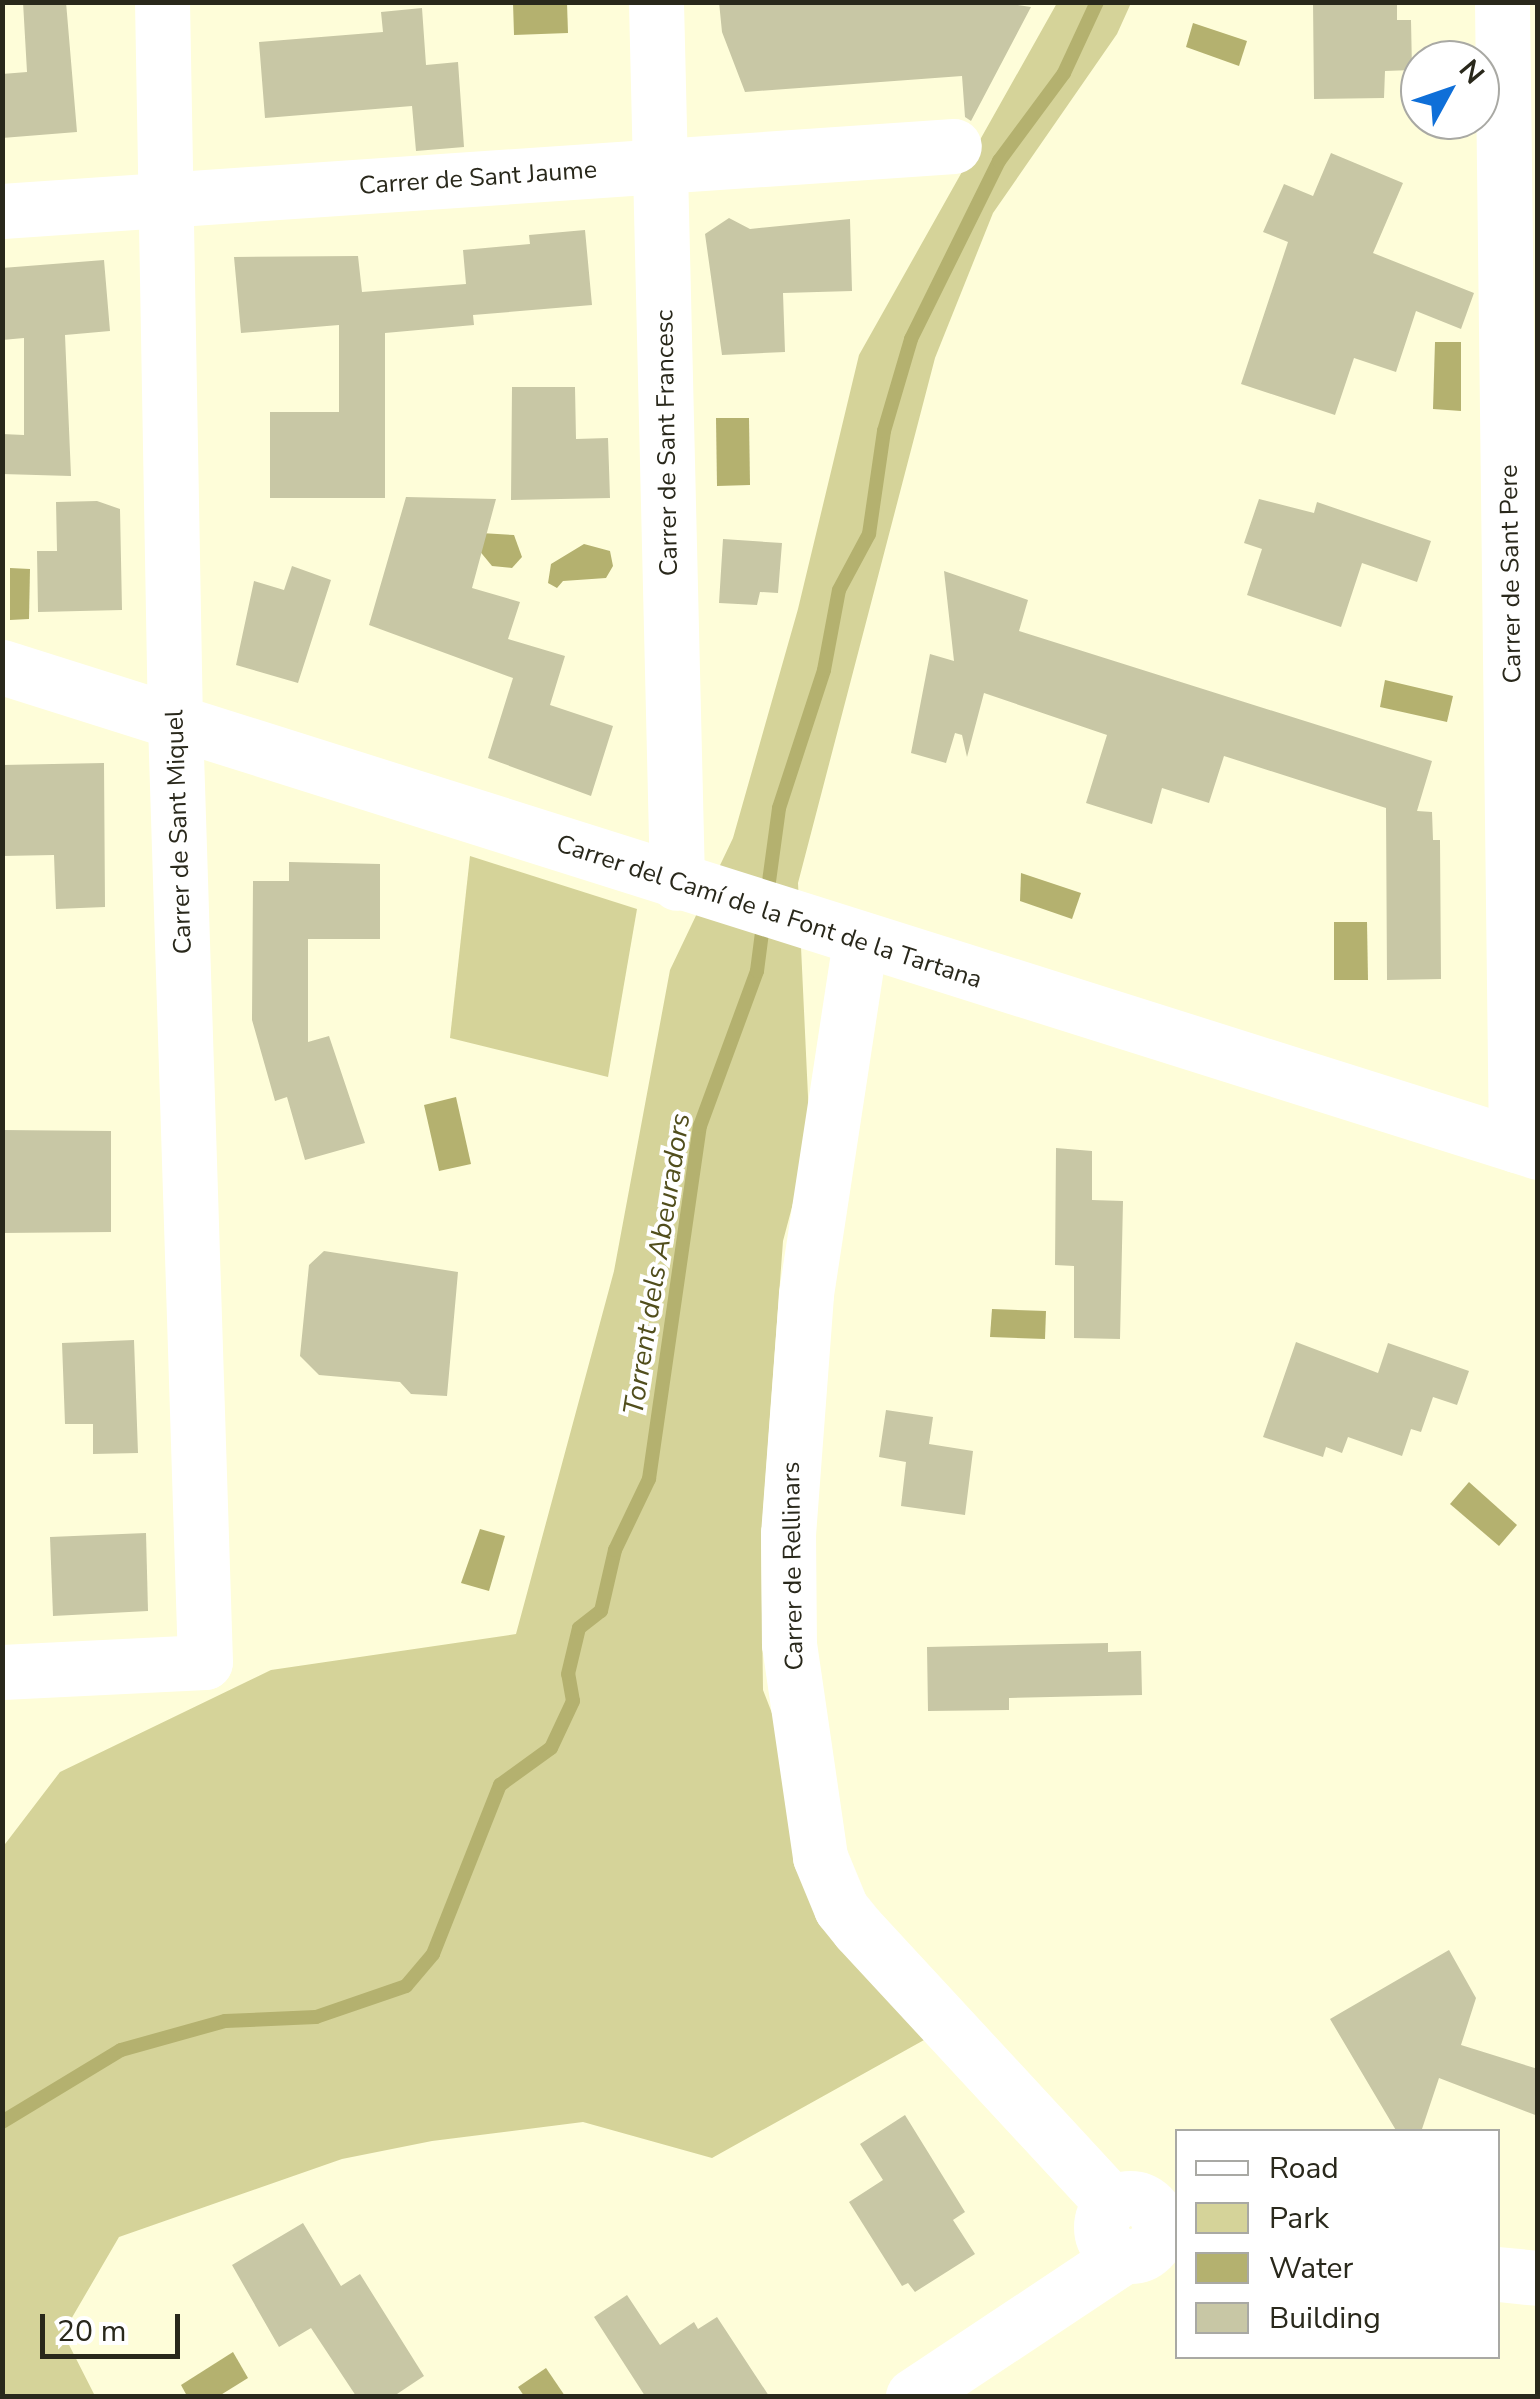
<!DOCTYPE html>
<html>
<head>
<meta charset="utf-8">
<style>
	body { margin:0 }
	#map { position:relative; width:1540px; height:2399px; overflow:hidden; background:#fefdd9; font-family:"Nunito Sans",sans-serif }
	div>[style] { position:absolute }
	.green>* { inset:0; background:#d5d399 }
	.water>* { inset:0; background:#b4b16f }
	.stream>* { height:14px; margin:-7px; padding:0 7px; transform-origin:7px; border-radius:7px; background:#b4b16f }
	.building>* { inset:0; background:#c8c7a5 }
	.street>* { height:55px; margin:-27.5px; padding:0 27.5px; transform-origin:27.5px; border-radius:27.5px; background:#fff }
	.street>.ring { margin:-27.5px; padding:0; box-sizing:content-box; background:none; border:55px solid #fff; border-radius:50% }
	span { translate:-50% -50%; white-space:nowrap; text-align:center; line-height:1.15; -webkit-text-stroke:8px #fff; paint-order:stroke }
	.street-label { font-size:25px; color:#29281b }
	.water-label { font-size:28px; color:#514e1c; font-style:italic }
	.frame { position:absolute; inset:0; border:5px solid #29281b; pointer-events:none }
	.legend { position:absolute; left:1175px; top:2129px; width:325px; height:230px; box-sizing:border-box; background:#fff; border:2px solid #a9a9a4; margin:0; padding:12px 18px; list-style:none; font-size:30px; color:#29281b }
	.legend li { display:flex; align-items:center; gap:20px; height:50px }
	.legend b { width:50px; border:2px solid #a9a9a4 }
	.north { position:absolute; left:1400px; top:40px; width:100px; height:100px; box-sizing:border-box; background:#fff; border:2px solid #a9a9a4; border-radius:50%; rotate:50deg; font-size:28px; font-weight:700; line-height:40px; text-align:center; color:#29281b }
	.north::after { content:''; display:block; margin:auto; width:35px; height:45px; background:#0f6fd8; clip-path:polygon(50% 0,100% 100%,50% 72%,0 100%) }
	.scale { position:absolute; left:40px; top:2314px; width:140px; height:45px; box-sizing:border-box; border:5px solid #29281b; border-top:0; padding-left:12px; font-size:30px; line-height:35px; white-space:nowrap; color:#29281b; -webkit-text-stroke:8px #fff; paint-order:stroke }
</style>
</head>
<body>
<div id="map">
	<div class="green">
		<div style="clip-path:polygon(1057px 3px,1131px 3px,1117px 34px,993px 213px,935px 358px,798px 883px,810px 1139px,783px 1241px,761px 1540px,763px 1690px,823px 1845px,951px 2025px,712px 2158px,583px 2122px,432px 2141px,342px 2159px,119px 2237px,63px 2333px,95px 2396px,3px 2396px,2px 1848px,60px 1772px,271px 1670px,516px 1634px,614px 1271px,670px 970px,733px 838px,798px 609px,859px 355px)"></div>
		<div style="clip-path:polygon(470px 856px,637px 909px,608px 1077px,450px 1038px)"></div>
	</div>
	<div class="water">
		<div style="clip-path:polygon(513px 3px,567px 3px,568px 33px,514px 35px)"></div>
		<div style="clip-path:polygon(1193px 23px,1247px 41px,1239px 66px,1186px 47px)"></div>
		<div style="clip-path:polygon(1435px 342px,1461px 342px,1461px 411px,1433px 409px)"></div>
		<div style="clip-path:polygon(716px 418px,749px 418px,750px 485px,717px 486px)"></div>
		<div style="clip-path:polygon(464px 532px,514px 535px,522px 557px,512px 568px,492px 566px)"></div>
		<div style="clip-path:polygon(584px 544px,610px 551px,613px 566px,606px 578px,563px 581px,557px 588px,548px 583px,551px 564px)"></div>
		<div style="clip-path:polygon(10px 568px,30px 569px,29px 619px,10px 620px)"></div>
		<div style="clip-path:polygon(1385px 680px,1453px 696px,1447px 722px,1380px 707px)"></div>
		<div style="clip-path:polygon(1021px 873px,1081px 893px,1072px 919px,1020px 901px)"></div>
		<div style="clip-path:polygon(1334px 922px,1367px 922px,1368px 980px,1334px 980px)"></div>
		<div style="clip-path:polygon(456px 1097px,471px 1164px,439px 1171px,424px 1105px)"></div>
		<div style="clip-path:polygon(992px 1309px,1046px 1311px,1045px 1339px,990px 1337px)"></div>
		<div style="clip-path:polygon(1469px 1482px,1517px 1525px,1499px 1546px,1450px 1504px)"></div>
		<div style="clip-path:polygon(480px 1529px,505px 1536px,489px 1591px,461px 1583px)"></div>
		<div style="clip-path:polygon(233px 2352px,248px 2378px,219px 2396px,187px 2396px,181px 2385px)"></div>
		<div style="clip-path:polygon(546px 2368px,565px 2396px,524px 2396px,518px 2387px)"></div>
	</div>
	<div class="stream">
		<div style="left:767px;top:896px;width:89px;rotate:-82.2deg"></div>
		<div style="left:779px;top:808px;width:145px;rotate:-71.9deg"></div>
		<div style="left:824px;top:670px;width:81px;rotate:-79.4deg"></div>
		<div style="left:839px;top:590px;width:64px;rotate:-61.8deg"></div>
		<div style="left:869px;top:534px;width:104px;rotate:-81.7deg"></div>
		<div style="left:884px;top:431px;width:96px;rotate:-73.6deg"></div>
		<div style="left:911px;top:339px;width:199px;rotate:-63.7deg"></div>
		<div style="left:999px;top:161px;width:109px;rotate:-53.5deg"></div>
		<div style="left:1064px;top:73px;width:78px;rotate:-65.1deg"></div>
		<div style="left:2px;top:2122px;width:139px;rotate:-31.2deg"></div>
		<div style="left:121px;top:2050px;width:108px;rotate:-15.6deg"></div>
		<div style="left:225px;top:2021px;width:91px;rotate:-2.5deg"></div>
		<div style="left:316px;top:2017px;width:95px;rotate:-19deg"></div>
		<div style="left:406px;top:1986px;width:42px;rotate:-49.8deg"></div>
		<div style="left:433px;top:1954px;width:182px;rotate:-68.4deg"></div>
		<div style="left:500px;top:1785px;width:63px;rotate:-36deg"></div>
		<div style="left:551px;top:1748px;width:52px;rotate:-64.9deg"></div>
		<div style="left:573px;top:1701px;width:27px;rotate:-100deg"></div>
		<div style="left:568px;top:1674px;width:47px;rotate:-76.6deg"></div>
		<div style="left:579px;top:1628px;width:28px;rotate:-38deg"></div>
		<div style="left:601px;top:1611px;width:63px;rotate:-77.1deg"></div>
		<div style="left:615px;top:1550px;width:79px;rotate:-64.4deg"></div>
		<div style="left:649px;top:1479px;width:357px;rotate:-81.8deg"></div>
		<div style="left:700px;top:1126px;width:165px;rotate:-69.8deg"></div>
		<div style="left:757px;top:971px;width:54px;rotate:-82.6deg"></div>
	</div>
	<div class="building">
		<div style="clip-path:polygon(23px 2px,66px 2px,77px 132px,2px 138px,2px 74px,27px 72px)"></div>
		<div style="clip-path:polygon(719px 2px,997px 2px,1031px 7px,971px 121px,965px 117px,962px 76px,745px 92px,722px 32px)"></div>
		<div style="clip-path:polygon(1313px 2px,1397px 2px,1397px 20px,1411px 20px,1412px 70px,1385px 71px,1384px 98px,1314px 99px)"></div>
		<div style="clip-path:polygon(422px 8px,426px 65px,458px 62px,464px 147px,416px 151px,412px 106px,265px 118px,259px 42px,383px 32px,381px 12px)"></div>
		<div style="clip-path:polygon(1331px 153px,1403px 183px,1373px 253px,1474px 293px,1461px 329px,1416px 311px,1396px 372px,1354px 358px,1335px 415px,1241px 384px,1288px 242px,1263px 232px,1284px 184px,1313px 196px)"></div>
		<div style="clip-path:polygon(729px 218px,750px 229px,850px 219px,852px 291px,783px 293px,785px 352px,722px 355px,705px 234px)"></div>
		<div style="clip-path:polygon(585px 230px,592px 305px,473px 315px,474px 325px,385px 333px,385px 498px,270px 498px,270px 412px,339px 412px,339px 325px,241px 333px,234px 257px,358px 256px,362px 292px,466px 284px,463px 250px,530px 244px,529px 235px)"></div>
		<div style="clip-path:polygon(104px 260px,110px 331px,65px 335px,71px 476px,2px 474px,2px 434px,24px 435px,24px 338px,2px 340px,2px 268px)"></div>
		<div style="clip-path:polygon(512px 387px,575px 387px,576px 439px,608px 438px,610px 498px,511px 500px)"></div>
		<div style="clip-path:polygon(406px 497px,496px 499px,472px 588px,520px 602px,508px 639px,565px 656px,550px 705px,613px 726px,591px 796px,488px 758px,513px 678px,369px 625px)"></div>
		<div style="clip-path:polygon(1259px 499px,1314px 513px,1317px 502px,1431px 541px,1417px 582px,1362px 563px,1341px 627px,1247px 595px,1262px 549px,1244px 543px)"></div>
		<div style="clip-path:polygon(97px 501px,120px 509px,122px 610px,38px 612px,37px 551px,57px 551px,56px 502px)"></div>
		<div style="clip-path:polygon(723px 539px,782px 543px,778px 593px,760px 592px,757px 605px,719px 603px)"></div>
		<div style="clip-path:polygon(292px 566px,331px 580px,298px 683px,236px 665px,254px 581px,284px 590px)"></div>
		<div style="clip-path:polygon(944px 571px,1028px 600px,1019px 631px,1432px 761px,1417px 811px,1432px 812px,1433px 840px,1440px 840px,1441px 979px,1387px 980px,1386px 808px,1224px 756px,1209px 803px,1162px 788px,1152px 824px,1086px 803px,1107px 735px,984px 693px,967px 757px,962px 735px,955px 733px,946px 763px,911px 753px,930px 654px,954px 661px)"></div>
		<div style="clip-path:polygon(104px 763px,105px 907px,56px 909px,54px 855px,2px 856px,2px 765px)"></div>
		<div style="clip-path:polygon(289px 862px,380px 864px,380px 939px,308px 939px,308px 1042px,329px 1036px,365px 1143px,305px 1160px,287px 1097px,275px 1101px,252px 1020px,253px 881px,289px 881px)"></div>
		<div style="clip-path:polygon(2px 1130px,111px 1131px,111px 1232px,2px 1233px)"></div>
		<div style="clip-path:polygon(1056px 1148px,1092px 1151px,1092px 1200px,1123px 1201px,1120px 1339px,1074px 1338px,1074px 1266px,1055px 1265px)"></div>
		<div style="clip-path:polygon(324px 1251px,458px 1272px,447px 1396px,411px 1394px,400px 1382px,319px 1375px,300px 1356px,309px 1265px)"></div>
		<div style="clip-path:polygon(134px 1340px,138px 1453px,93px 1454px,93px 1424px,65px 1424px,62px 1343px)"></div>
		<div style="clip-path:polygon(1296px 1342px,1378px 1373px,1388px 1343px,1469px 1371px,1457px 1405px,1433px 1397px,1421px 1432px,1411px 1429px,1402px 1456px,1348px 1437px,1342px 1453px,1326px 1447px,1323px 1457px,1263px 1437px)"></div>
		<div style="clip-path:polygon(886px 1410px,933px 1417px,929px 1444px,973px 1451px,965px 1515px,901px 1506px,906px 1462px,879px 1457px)"></div>
		<div style="clip-path:polygon(146px 1533px,148px 1611px,53px 1616px,50px 1537px)"></div>
		<div style="clip-path:polygon(1108px 1643px,1108px 1652px,1141px 1651px,1142px 1695px,1009px 1698px,1009px 1710px,928px 1711px,927px 1647px)"></div>
		<div style="clip-path:polygon(1449px 1950px,1476px 1998px,1461px 2045px,1538px 2069px,1538px 2116px,1439px 2078px,1421px 2132px,1397px 2132px,1330px 2019px)"></div>
		<div style="clip-path:polygon(905px 2115px,965px 2212px,953px 2220px,975px 2254px,915px 2292px,908px 2283px,902px 2286px,849px 2202px,883px 2180px,860px 2144px)"></div>
		<div style="clip-path:polygon(303px 2223px,341px 2286px,360px 2274px,424px 2376px,394px 2396px,356px 2396px,311px 2328px,279px 2347px,232px 2265px)"></div>
		<div style="clip-path:polygon(627px 2295px,660px 2345px,694px 2322px,698px 2329px,717px 2317px,769px 2396px,645px 2396px,594px 2317px)"></div>
	</div>
	<div class="street">
		<div style="left:656px;top:2px;width:881px;rotate:88.63deg"></div>
		<div style="left:1502px;top:2px;width:1143px;rotate:89.3deg"></div>
		<div style="left:2px;top:211px;width:954px;rotate:-3.91deg"></div>
		<div style="left:2px;top:667px;width:1611px;rotate:17.52deg"></div>
		<div style="left:860px;top:941px;width:358px;rotate:98.7deg"></div>
		<div style="left:806px;top:1295px;width:239px;rotate:94.3deg"></div>
		<div style="left:788px;top:1533px;width:111px;rotate:89.5deg"></div>
		<div style="left:789px;top:1644px;width:215px;rotate:81.7deg"></div>
		<div style="left:820px;top:1857px;width:55px;rotate:67.6deg"></div>
		<div style="left:841px;top:1908px;width:27px;rotate:51deg"></div>
		<div style="left:858px;top:1929px;width:375px;rotate:47.2deg"></div>
		<div style="left:2px;top:1672px;width:203px;rotate:-2.8deg"></div>
		<div style="left:205px;top:1662px;width:938px;rotate:-91.83deg"></div>
		<div style="left:175px;top:724px;width:722px;rotate:-91.03deg"></div>
		<div class="ring" style="left:1101px;top:2198px;width:3px;height:3px"></div>
		<div style="left:1498px;top:2274px;width:40px;rotate:5.7deg"></div>
		<div style="left:913px;top:2396px;width:253px;rotate:-33.6deg"></div>
	</div>
	<div class="street-label">
		<span style="left:478px;top:178px;rotate:-4deg">Carrer de Sant Jaume</span>
		<span style="left:667px;top:443px;rotate:-91deg">Carrer de Sant Francesc</span>
		<span style="left:1511px;top:574px;rotate:-91deg">Carrer de Sant Pere</span>
		<span style="left:179px;top:832px;rotate:-92deg">Carrer de Sant Miquel</span>
		<span style="left:769px;top:912px;rotate:18deg">Carrer del Camí de la Font de la Tartana</span>
		<span style="left:793px;top:1566px;rotate:-91deg">Carrer de Rellinars</span>
	</div>
	<div class="water-label">
		<span style="left:657px;top:1264px;rotate:-81deg">Torrent dels Abeuradors</span>
	</div>
	<div class="frame"></div>
	<ul class="legend">
	<li><b style="height:12px;background:#fff"></b>Road</li>
	<li><b style="height:28px;background:#d5d399"></b>Park</li>
	<li><b style="height:28px;background:#b4b16f"></b>Water</li>
	<li><b style="height:28px;background:#c8c7a5"></b>Building</li>
	</ul>
	<div class="north">N</div>
	<div class="scale">20 m</div>
</div>
</body>
</html>
